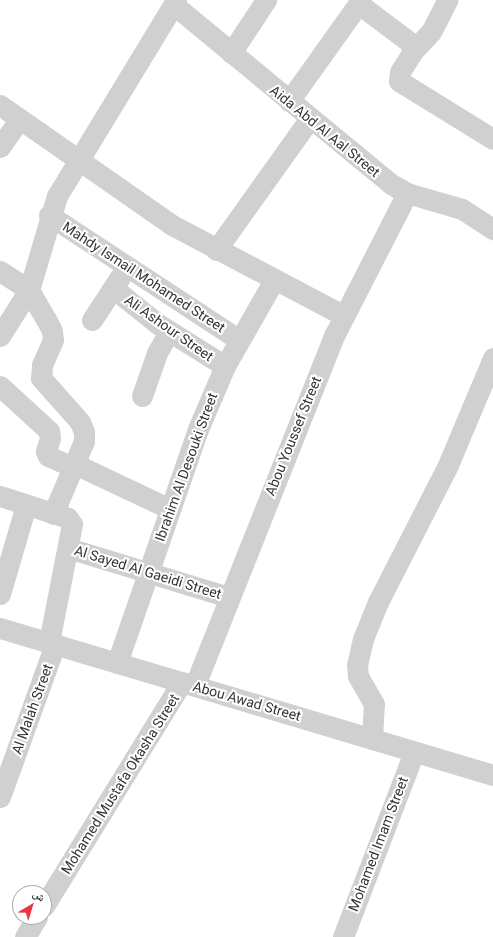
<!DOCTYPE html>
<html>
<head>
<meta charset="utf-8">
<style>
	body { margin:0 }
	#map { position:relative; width:493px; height:937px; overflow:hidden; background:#fff; font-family:Roboto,"Noto Naskh Arabic",sans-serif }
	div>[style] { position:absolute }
	.minor>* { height:21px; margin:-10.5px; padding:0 10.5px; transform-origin:10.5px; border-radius:10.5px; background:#d0d0d0 }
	span { translate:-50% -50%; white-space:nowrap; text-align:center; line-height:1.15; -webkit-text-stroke:4px #fff; paint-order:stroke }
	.street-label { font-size:14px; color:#333 }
	.north { position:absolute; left:12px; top:885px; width:40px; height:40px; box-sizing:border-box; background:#fff; border:1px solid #adadad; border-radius:50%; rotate:38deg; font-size:11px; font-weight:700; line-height:16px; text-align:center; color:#333 }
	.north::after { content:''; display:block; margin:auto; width:14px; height:18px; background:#e63946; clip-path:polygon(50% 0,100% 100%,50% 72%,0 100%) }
</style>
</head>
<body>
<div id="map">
	<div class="minor">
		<div style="left:359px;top:4px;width:65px;rotate:36.9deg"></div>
		<div style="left:411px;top:43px;width:8px;rotate:76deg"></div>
		<div style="left:413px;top:51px;width:25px;rotate:122deg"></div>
		<div style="left:400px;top:72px;width:9px;rotate:96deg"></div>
		<div style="left:399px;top:81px;width:110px;rotate:31.7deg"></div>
		<div style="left:174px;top:5px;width:281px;rotate:39.5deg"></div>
		<div style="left:391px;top:184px;width:18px;rotate:29deg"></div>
		<div style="left:407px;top:193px;width:57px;rotate:16.2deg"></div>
		<div style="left:462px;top:209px;width:37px;rotate:33deg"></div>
		<div style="left:413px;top:51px;width:26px;rotate:-47deg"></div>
		<div style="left:431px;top:32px;width:36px;rotate:-63deg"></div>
		<div style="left:231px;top:53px;width:64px;rotate:-56.6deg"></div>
		<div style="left:289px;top:101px;width:124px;rotate:-54.5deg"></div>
		<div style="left:0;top:105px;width:210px;rotate:34.9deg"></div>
		<div style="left:172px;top:225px;width:193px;rotate:27.8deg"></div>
		<div style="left:0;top:147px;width:33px;rotate:-55deg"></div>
		<div style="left:49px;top:215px;width:227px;rotate:33.3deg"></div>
		<div style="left:216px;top:250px;width:162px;rotate:-54.5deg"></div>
		<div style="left:0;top:271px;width:35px;rotate:33deg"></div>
		<div style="left:29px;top:290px;width:34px;rotate:60deg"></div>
		<div style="left:46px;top:319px;width:13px;rotate:63deg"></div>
		<div style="left:52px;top:331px;width:9px;rotate:84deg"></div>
		<div style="left:53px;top:340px;width:27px;rotate:114deg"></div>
		<div style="left:42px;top:365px;width:13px;rotate:94deg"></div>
		<div style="left:41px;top:378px;width:59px;rotate:48.4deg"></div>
		<div style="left:80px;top:422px;width:11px;rotate:68deg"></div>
		<div style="left:84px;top:432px;width:9px;rotate:90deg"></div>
		<div style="left:84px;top:441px;width:79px;rotate:113deg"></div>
		<div style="left:113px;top:288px;width:58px;rotate:38.7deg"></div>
		<div style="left:158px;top:324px;width:79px;rotate:32.1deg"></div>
		<div style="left:92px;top:320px;width:51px;rotate:-56.9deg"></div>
		<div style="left:0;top:336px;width:54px;rotate:-57.8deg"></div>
		<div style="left:29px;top:290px;width:98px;rotate:-73.4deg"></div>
		<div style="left:57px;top:196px;width:229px;rotate:-58.7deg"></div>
		<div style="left:0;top:386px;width:67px;rotate:42.6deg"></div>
		<div style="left:49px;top:431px;width:7px;rotate:82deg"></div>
		<div style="left:50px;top:438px;width:14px;rotate:107deg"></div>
		<div style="left:46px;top:451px;width:5px;rotate:68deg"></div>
		<div style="left:48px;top:456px;width:27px;rotate:24deg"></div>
		<div style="left:142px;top:396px;width:46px;rotate:-70.8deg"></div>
		<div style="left:157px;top:353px;width:25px;rotate:-61deg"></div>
		<div style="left:75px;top:464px;width:105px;rotate:25.3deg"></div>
		<div style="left:0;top:496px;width:71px;rotate:17.9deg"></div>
		<div style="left:68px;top:518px;width:7px;rotate:56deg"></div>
		<div style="left:72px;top:524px;width:120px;rotate:101deg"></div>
		<div style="left:68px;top:548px;width:167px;rotate:17deg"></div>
		<div style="left:0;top:594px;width:93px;rotate:-73.7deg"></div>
		<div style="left:0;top:628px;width:514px;rotate:16.6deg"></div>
		<div style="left:117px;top:663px;width:248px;rotate:-70.9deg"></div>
		<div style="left:198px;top:429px;width:69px;rotate:-66.8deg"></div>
		<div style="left:225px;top:366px;width:99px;rotate:-60.3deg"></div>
		<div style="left:195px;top:685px;width:378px;rotate:-68.3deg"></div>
		<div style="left:335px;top:334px;width:158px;rotate:-62.9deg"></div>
		<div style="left:372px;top:739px;width:35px;rotate:-87deg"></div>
		<div style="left:374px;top:704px;width:32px;rotate:-120deg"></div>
		<div style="left:358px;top:676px;width:11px;rotate:-95deg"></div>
		<div style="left:357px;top:665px;width:27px;rotate:-77deg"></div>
		<div style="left:363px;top:639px;width:40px;rotate:-68deg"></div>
		<div style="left:378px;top:602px;width:154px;rotate:-62.9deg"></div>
		<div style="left:448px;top:465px;width:116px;rotate:-67.2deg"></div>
		<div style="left:0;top:797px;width:163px;rotate:-70.2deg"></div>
		<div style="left:44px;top:906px;width:263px;rotate:-58.4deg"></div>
		<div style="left:25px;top:937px;width:23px;rotate:-59deg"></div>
		<div style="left:343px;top:937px;width:198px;rotate:-69deg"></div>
	</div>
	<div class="street-label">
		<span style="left:325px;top:131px;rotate:39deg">Aida Abd Al Aal Street</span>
		<span style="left:144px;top:277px;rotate:33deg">Mahdy Ismail Mohamed Street</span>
		<span style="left:169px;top:328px;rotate:35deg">Ali Ashour Street</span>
		<span style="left:293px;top:436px;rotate:-68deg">Abou Youssef Street</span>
		<span style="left:186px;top:467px;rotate:-70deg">Ibrahim Al Desouki Street</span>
		<span style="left:148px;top:572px;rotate:17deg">Al Sayed Al Gaeidi Street</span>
		<span style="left:247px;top:701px;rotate:16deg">Abou Awad Street</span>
		<span style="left:32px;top:709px;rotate:-70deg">Al Malah Street</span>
		<span style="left:120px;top:784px;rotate:-58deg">Mohamed Mustafa Okasha Street</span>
		<span style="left:378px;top:844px;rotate:-69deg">Mohamed Imam Street</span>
	</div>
	<div class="north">ش</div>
</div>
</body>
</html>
